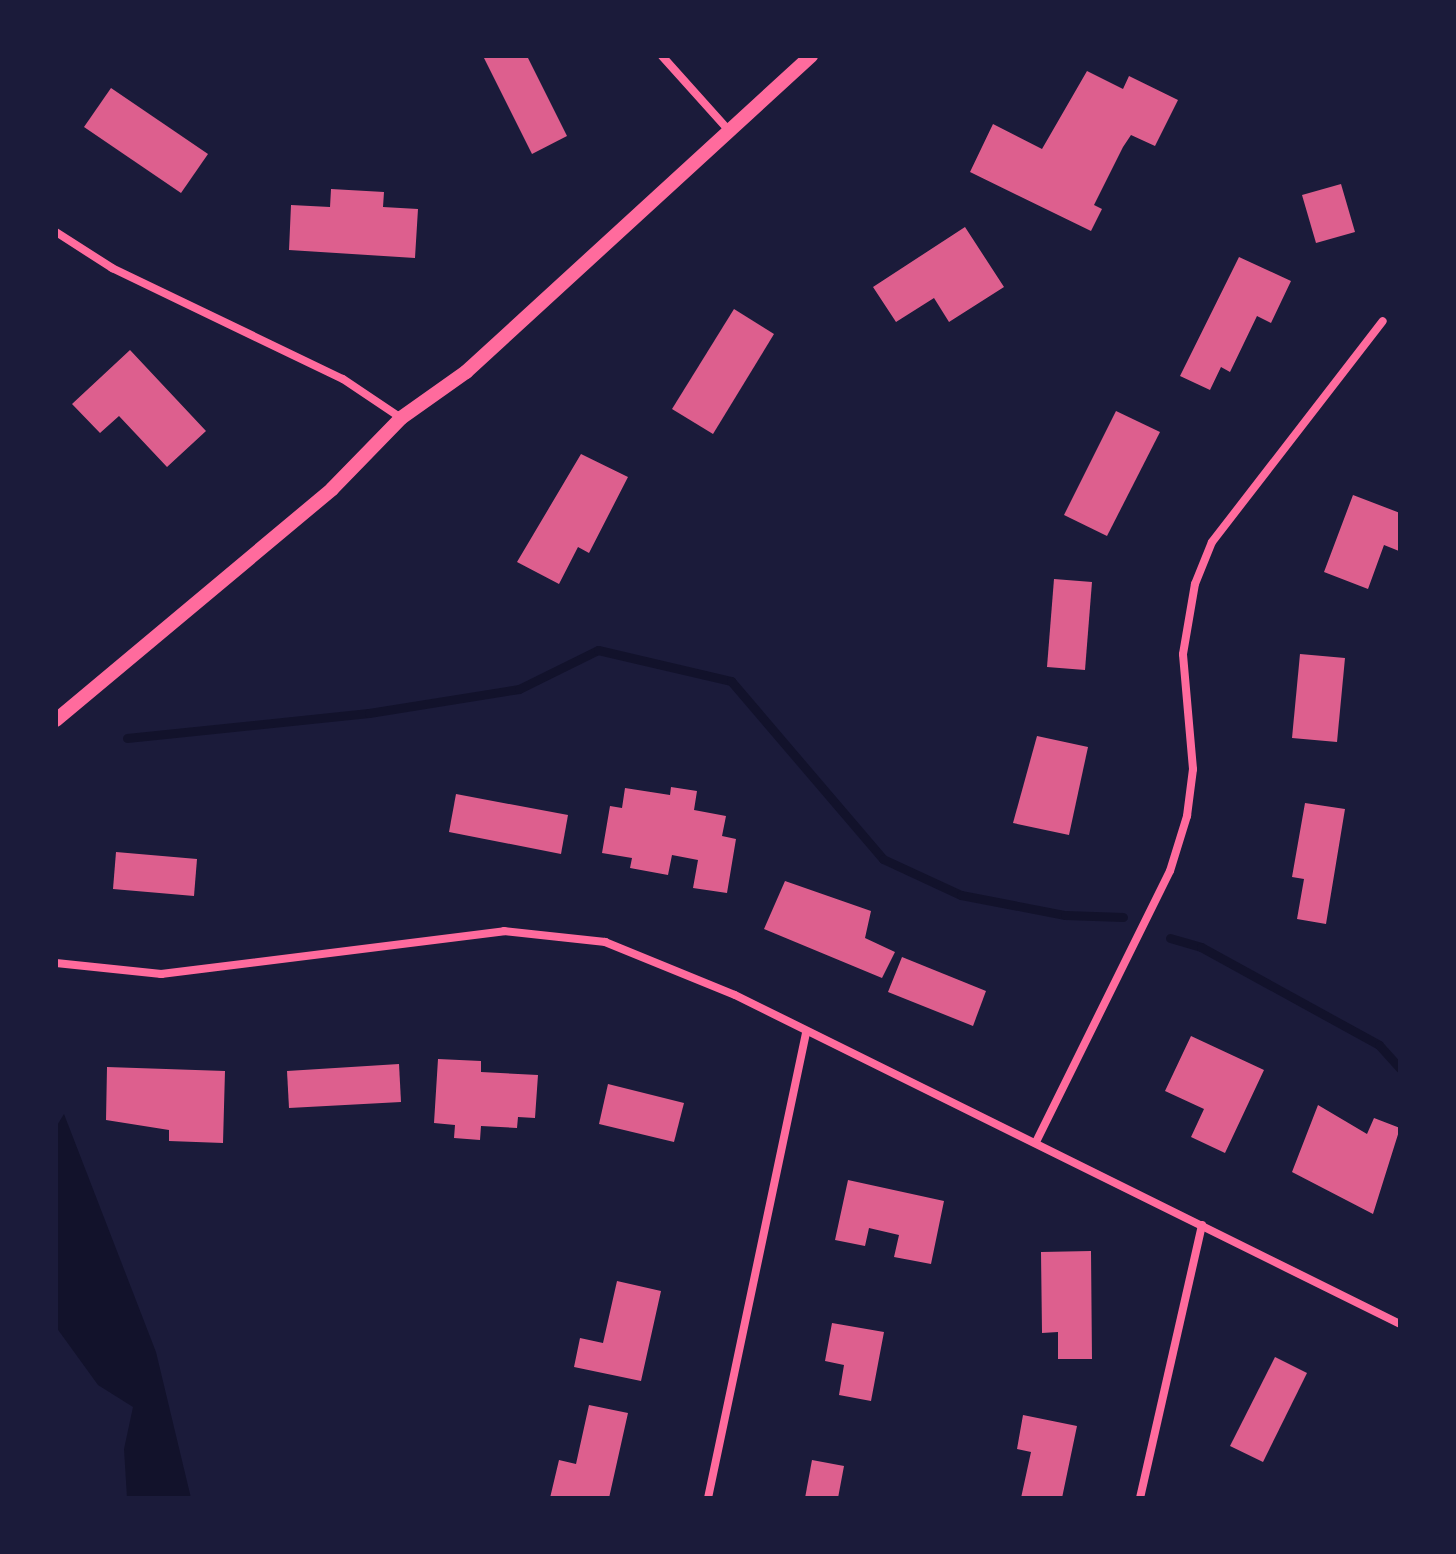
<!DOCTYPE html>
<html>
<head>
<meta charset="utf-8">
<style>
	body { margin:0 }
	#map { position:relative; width:1456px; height:1554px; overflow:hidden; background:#1b1b3a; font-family:Figtree,sans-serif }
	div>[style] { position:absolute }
	.water>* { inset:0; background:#12122b }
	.stream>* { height:9px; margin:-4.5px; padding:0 4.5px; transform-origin:4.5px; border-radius:4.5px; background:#12122b }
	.building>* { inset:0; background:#dd5f8e }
	.minor>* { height:8px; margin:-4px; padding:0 4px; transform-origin:4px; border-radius:4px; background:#ff6b9d }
	.tertiary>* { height:14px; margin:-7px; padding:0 7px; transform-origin:7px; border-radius:7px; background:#ff6b9d }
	span { translate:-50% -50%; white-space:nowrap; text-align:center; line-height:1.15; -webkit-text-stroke:8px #1b1b3a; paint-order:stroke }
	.frame { position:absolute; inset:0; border:58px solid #1b1b3a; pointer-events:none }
</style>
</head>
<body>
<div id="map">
	<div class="water">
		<div style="clip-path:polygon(64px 1114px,156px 1352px,191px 1498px,127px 1498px,124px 1449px,133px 1407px,98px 1385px,56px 1327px,56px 1127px)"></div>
	</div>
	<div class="stream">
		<div style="left:127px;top:738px;width:243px;rotate:-5.9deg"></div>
		<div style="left:369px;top:713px;width:152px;rotate:-9.1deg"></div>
		<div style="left:519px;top:689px;width:88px;rotate:-26.3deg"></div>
		<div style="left:598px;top:650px;width:137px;rotate:13.1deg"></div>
		<div style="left:731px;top:681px;width:234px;rotate:49.5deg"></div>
		<div style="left:883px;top:859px;width:86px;rotate:24.8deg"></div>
		<div style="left:961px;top:895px;width:106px;rotate:10.9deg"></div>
		<div style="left:1065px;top:915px;width:58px;rotate:2deg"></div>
		<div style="left:1170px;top:938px;width:32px;rotate:16deg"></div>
		<div style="left:1201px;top:947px;width:203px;rotate:28.8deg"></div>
		<div style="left:1379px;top:1045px;width:31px;rotate:48deg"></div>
	</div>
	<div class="building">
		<div style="clip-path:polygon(483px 56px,527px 56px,567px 136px,532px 154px)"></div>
		<div style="clip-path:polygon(1087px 71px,1123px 89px,1129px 76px,1178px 100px,1155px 146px,1131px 135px,1123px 147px,1094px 205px,1102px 209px,1091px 231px,970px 172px,993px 124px,1042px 149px)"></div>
		<div style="clip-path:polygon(111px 88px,208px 154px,181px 193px,84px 127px)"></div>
		<div style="clip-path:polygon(1341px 184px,1355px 232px,1316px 243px,1302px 195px)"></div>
		<div style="clip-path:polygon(331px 189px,384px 192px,383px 207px,418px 209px,415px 258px,289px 250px,291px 205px,330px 207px)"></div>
		<div style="clip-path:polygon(965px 227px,1004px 287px,949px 322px,934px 298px,896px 322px,873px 287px)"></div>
		<div style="clip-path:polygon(1239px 257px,1291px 281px,1271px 323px,1257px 316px,1230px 372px,1221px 367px,1210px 390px,1180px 376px)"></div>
		<div style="clip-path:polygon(734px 309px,774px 334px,713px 434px,672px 409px)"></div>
		<div style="clip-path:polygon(130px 350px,206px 431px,167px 467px,119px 416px,100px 433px,72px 404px)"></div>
		<div style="clip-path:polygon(1116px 411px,1160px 432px,1107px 536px,1064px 515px)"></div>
		<div style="clip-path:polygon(581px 454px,628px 477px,589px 553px,578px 547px,559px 584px,517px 562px)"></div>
		<div style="clip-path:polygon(1353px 495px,1400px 513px,1399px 551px,1384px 545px,1368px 589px,1324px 572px)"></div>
		<div style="clip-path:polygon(1054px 579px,1092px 582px,1085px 670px,1047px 667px)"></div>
		<div style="clip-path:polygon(1300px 654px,1345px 658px,1337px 742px,1292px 738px)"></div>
		<div style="clip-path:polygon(1037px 736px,1088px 747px,1069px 835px,1013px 823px)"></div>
		<div style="clip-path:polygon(671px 787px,697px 791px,694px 810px,726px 816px,722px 836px,736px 839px,727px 893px,693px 888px,698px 860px,672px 855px,668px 875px,630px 868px,632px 858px,602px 853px,610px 806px,622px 808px,625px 788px,670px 795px)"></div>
		<div style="clip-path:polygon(456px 794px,568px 815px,561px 854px,449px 832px)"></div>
		<div style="clip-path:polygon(1305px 803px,1345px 809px,1326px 924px,1297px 919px,1304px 879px,1292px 877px)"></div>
		<div style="clip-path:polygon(116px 852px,197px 859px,194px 896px,113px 889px)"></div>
		<div style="clip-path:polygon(785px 881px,871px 911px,865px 938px,895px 952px,882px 978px,764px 929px)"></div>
		<div style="clip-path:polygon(902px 957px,986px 991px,973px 1026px,888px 992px)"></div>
		<div style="clip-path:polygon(1191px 1036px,1264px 1070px,1225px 1153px,1191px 1137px,1204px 1109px,1165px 1091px)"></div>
		<div style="clip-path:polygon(438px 1059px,481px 1061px,481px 1072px,538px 1075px,535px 1118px,518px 1117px,517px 1128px,481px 1126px,480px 1140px,454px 1138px,455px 1125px,434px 1123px)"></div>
		<div style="clip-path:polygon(399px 1064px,401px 1102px,289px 1108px,287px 1071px)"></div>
		<div style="clip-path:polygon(107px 1067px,225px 1071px,223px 1143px,169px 1141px,169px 1130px,106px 1120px)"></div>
		<div style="clip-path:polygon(608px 1084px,684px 1103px,674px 1142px,599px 1124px)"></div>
		<div style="clip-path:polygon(1318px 1105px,1367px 1134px,1374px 1118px,1400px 1128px,1373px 1214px,1292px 1172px)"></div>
		<div style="clip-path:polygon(848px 1180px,944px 1201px,931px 1264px,894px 1257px,899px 1235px,869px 1228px,865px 1246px,835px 1240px)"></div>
		<div style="clip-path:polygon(1091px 1251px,1092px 1359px,1058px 1359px,1058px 1332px,1042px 1333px,1041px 1252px)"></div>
		<div style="clip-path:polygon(617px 1281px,661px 1291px,641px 1381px,574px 1367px,580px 1338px,603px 1343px)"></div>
		<div style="clip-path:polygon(832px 1323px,884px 1332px,871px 1401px,839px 1395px,844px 1365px,825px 1361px)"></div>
		<div style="clip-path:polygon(1275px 1357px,1307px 1373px,1263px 1462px,1230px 1446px)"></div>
		<div style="clip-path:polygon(589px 1405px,628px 1413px,609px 1498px,550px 1498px,559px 1460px,576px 1464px)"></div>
		<div style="clip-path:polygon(1023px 1415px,1077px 1426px,1062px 1498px,1021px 1498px,1031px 1452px,1017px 1449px)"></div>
		<div style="clip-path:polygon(812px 1460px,844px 1466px,838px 1498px,805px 1498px)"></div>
	</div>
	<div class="minor">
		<div style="left:662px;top:56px;width:103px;rotate:48.1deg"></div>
		<div style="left:56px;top:232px;width:67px;rotate:32.7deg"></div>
		<div style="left:112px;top:268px;width:256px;rotate:25.7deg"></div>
		<div style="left:343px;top:379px;width:70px;rotate:33.9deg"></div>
		<div style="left:56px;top:963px;width:106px;rotate:6deg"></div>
		<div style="left:161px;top:974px;width:346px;rotate:-7.1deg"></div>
		<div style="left:504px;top:931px;width:102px;rotate:6.2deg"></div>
		<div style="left:605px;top:942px;width:140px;rotate:22.2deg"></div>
		<div style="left:735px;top:995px;width:742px;rotate:26.32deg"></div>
		<div style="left:1036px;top:1142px;width:302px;rotate:-63.7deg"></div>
		<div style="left:1170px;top:871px;width:58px;rotate:-72.8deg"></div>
		<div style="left:1187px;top:816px;width:47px;rotate:-82.7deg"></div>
		<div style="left:1193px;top:769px;width:115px;rotate:-95deg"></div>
		<div style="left:1183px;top:654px;width:71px;rotate:-80.3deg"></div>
		<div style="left:1195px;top:584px;width:45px;rotate:-68deg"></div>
		<div style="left:1212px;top:542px;width:279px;rotate:-52.3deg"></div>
		<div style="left:708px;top:1498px;width:476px;rotate:-78.1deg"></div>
		<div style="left:1140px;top:1498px;width:280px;rotate:-77.2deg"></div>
	</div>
	<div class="tertiary">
		<div style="left:56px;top:720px;width:360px;rotate:-39.9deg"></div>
		<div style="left:332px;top:489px;width:99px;rotate:-45.8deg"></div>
		<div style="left:401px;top:418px;width:80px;rotate:-35.3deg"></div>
		<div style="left:466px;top:372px;width:468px;rotate:-42.5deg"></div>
	</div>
	<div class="frame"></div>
</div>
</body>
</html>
